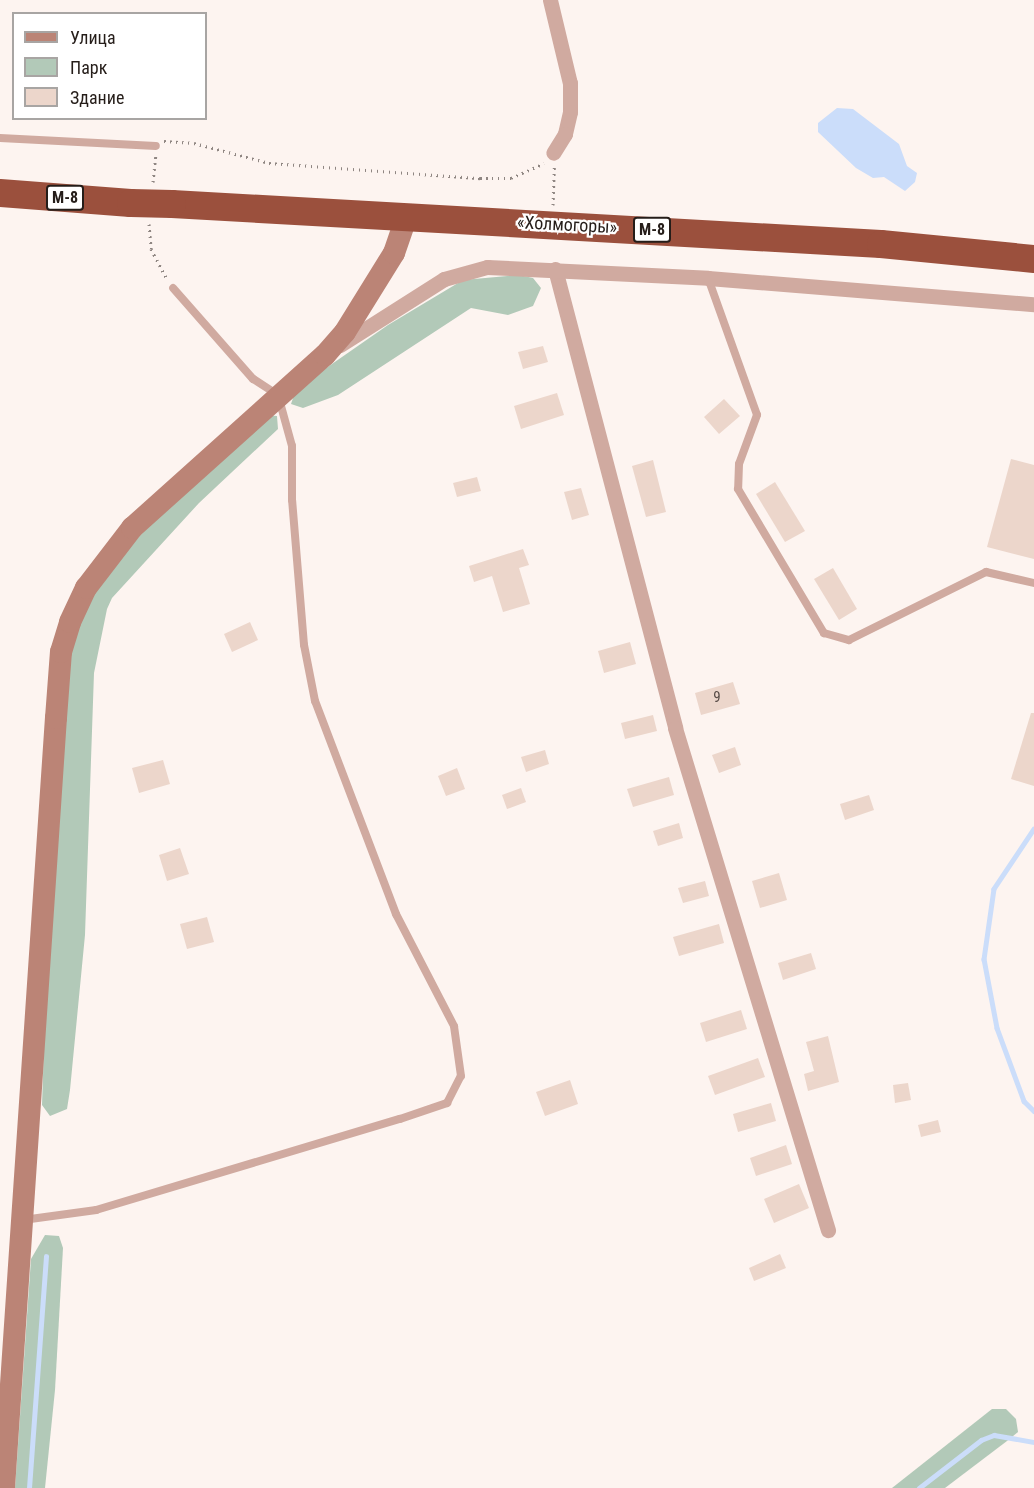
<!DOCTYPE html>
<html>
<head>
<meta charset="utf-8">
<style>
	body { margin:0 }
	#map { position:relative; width:1034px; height:1488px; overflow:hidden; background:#fdf4f0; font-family:"Roboto Condensed",sans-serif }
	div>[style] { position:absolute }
	.green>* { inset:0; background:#b2c9b8 }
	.water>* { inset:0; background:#cbddfa }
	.stream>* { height:4.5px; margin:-2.25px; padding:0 2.25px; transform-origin:2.25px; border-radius:2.25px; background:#cbddfa }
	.building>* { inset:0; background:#ecd6cb }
	.path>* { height:3px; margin-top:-1.5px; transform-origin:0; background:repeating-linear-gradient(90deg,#8f8682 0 1.5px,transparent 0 6px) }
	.lane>* { height:8px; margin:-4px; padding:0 4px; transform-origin:4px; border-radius:4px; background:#d0aaa0 }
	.street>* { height:15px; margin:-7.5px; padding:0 7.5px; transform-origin:7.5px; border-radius:7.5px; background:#d0aaa0 }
	.secondary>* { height:22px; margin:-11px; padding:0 11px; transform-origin:11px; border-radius:11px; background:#bb8476 }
	.highway>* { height:28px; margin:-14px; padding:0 14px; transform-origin:14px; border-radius:14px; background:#9b503d }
	.highway-bridge>* { height:28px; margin:-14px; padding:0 14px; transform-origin:14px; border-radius:14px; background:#9b503d }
	span { translate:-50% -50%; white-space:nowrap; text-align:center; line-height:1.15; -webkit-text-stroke:4.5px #fff; paint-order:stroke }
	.number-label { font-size:15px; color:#574b46 }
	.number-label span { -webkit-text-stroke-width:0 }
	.shield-label span { padding:2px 4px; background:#fff; border:2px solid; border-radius:4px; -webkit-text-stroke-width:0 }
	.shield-label { font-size:16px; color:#251d19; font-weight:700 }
	.street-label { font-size:18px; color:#251d19 }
	.legend { position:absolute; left:12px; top:12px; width:195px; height:108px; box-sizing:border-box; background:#fff; border:2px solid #a8a5a3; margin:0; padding:8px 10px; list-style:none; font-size:18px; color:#251d19 }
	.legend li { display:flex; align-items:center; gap:12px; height:30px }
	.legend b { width:30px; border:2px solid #a8a5a3 }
</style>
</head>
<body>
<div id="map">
	<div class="green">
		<div style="clip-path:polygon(519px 275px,533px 278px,541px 288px,533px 306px,508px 315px,471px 308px,338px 395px,303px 408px,291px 404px,296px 389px,388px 325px,463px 280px)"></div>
		<div style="clip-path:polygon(265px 415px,277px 416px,278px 429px,199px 503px,112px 598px,107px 609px,94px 673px,85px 935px,70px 1090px,67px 1109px,50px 1116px,42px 1105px,47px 958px,65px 683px,77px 622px,111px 566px,184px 489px)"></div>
		<div style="clip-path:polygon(45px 1235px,59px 1236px,63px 1248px,55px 1390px,45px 1488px,15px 1488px,31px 1259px)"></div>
		<div style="clip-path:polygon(992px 1409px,1006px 1409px,1016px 1419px,1018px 1432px,1007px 1441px,945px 1488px,892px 1488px)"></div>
	</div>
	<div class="water">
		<div style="clip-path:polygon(837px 108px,853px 109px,899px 144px,907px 166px,917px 173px,915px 182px,905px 191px,884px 177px,873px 178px,856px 168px,818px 132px,818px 123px)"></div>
	</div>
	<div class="stream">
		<div style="left:1034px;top:829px;width:72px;rotate:123.7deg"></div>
		<div style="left:994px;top:889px;width:71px;rotate:98.1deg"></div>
		<div style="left:984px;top:959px;width:70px;rotate:79.3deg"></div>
		<div style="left:997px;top:1028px;width:78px;rotate:69.7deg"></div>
		<div style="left:1024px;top:1101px;width:14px;rotate:45deg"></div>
		<div style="left:29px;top:1488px;width:232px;rotate:-85.8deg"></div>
		<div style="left:919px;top:1488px;width:78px;rotate:-37.7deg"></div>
		<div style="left:981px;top:1440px;width:14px;rotate:-21deg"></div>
		<div style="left:994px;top:1435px;width:41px;rotate:9.9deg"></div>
	</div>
	<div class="building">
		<div style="clip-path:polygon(543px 346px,548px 362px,523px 369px,518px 352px)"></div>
		<div style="clip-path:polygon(557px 393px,564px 415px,521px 429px,514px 406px)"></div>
		<div style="clip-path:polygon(724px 399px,740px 416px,719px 434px,704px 417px)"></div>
		<div style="clip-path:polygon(1011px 459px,1034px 465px,1034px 559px,987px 547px)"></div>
		<div style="clip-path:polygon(653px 460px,666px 512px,646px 517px,632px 466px)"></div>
		<div style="clip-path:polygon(477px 477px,481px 491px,457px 497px,453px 483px)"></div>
		<div style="clip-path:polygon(775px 482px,805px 531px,785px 542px,756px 494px)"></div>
		<div style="clip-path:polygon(581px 488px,589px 515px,572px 520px,564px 492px)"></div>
		<div style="clip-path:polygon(523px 549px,529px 565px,519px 568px,530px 604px,503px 612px,492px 576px,474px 582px,469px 566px)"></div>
		<div style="clip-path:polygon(833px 568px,857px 609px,839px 620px,814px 579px)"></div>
		<div style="clip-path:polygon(250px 622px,258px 640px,232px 652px,224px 634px)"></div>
		<div style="clip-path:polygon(630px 642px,636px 664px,604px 673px,598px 651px)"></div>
		<div style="clip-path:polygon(733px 682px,740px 704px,701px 715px,695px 693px)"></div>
		<div style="clip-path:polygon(1031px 713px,1034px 713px,1034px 786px,1011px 779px)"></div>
		<div style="clip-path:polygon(653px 715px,657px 731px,625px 739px,621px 723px)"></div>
		<div style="clip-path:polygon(735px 747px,741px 765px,719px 773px,712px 755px)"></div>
		<div style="clip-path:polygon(545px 750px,549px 764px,526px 772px,521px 757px)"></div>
		<div style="clip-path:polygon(163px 760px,170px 784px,139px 793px,132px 768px)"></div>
		<div style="clip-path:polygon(457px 768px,465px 789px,446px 796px,438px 776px)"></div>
		<div style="clip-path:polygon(669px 777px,674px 795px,633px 807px,627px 789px)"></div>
		<div style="clip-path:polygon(521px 788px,526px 802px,507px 809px,502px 795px)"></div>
		<div style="clip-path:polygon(869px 795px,874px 810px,845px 820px,840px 804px)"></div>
		<div style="clip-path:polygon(679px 823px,683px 838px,658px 846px,653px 831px)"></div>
		<div style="clip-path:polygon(180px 848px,189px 874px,167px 881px,159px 855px)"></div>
		<div style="clip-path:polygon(779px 873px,787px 900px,760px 908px,752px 881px)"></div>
		<div style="clip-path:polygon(705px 881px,709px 896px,683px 903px,678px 888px)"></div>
		<div style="clip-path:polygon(207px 917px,214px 942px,187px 949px,180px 924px)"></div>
		<div style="clip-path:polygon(719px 924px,724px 943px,679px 956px,673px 937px)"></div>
		<div style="clip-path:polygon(811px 953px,816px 969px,783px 980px,778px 963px)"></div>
		<div style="clip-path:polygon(741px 1010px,747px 1029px,706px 1042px,700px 1023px)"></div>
		<div style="clip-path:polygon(828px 1036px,839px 1082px,808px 1091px,804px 1074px,814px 1071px,806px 1042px)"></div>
		<div style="clip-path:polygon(758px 1058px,765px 1077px,715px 1095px,708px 1076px)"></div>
		<div style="clip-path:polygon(570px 1080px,578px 1104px,545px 1116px,536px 1092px)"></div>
		<div style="clip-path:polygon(908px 1083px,911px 1100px,895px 1103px,893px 1085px)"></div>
		<div style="clip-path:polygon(771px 1103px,776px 1121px,738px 1132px,733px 1114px)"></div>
		<div style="clip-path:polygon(938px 1120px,941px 1132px,921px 1137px,918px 1125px)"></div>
		<div style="clip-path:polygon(786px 1145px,792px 1164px,756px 1176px,750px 1158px)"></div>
		<div style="clip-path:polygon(799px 1184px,809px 1208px,774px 1223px,764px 1199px)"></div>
		<div style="clip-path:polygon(780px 1254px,786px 1268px,754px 1281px,749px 1268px)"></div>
	</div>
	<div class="path">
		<div style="left:164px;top:141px;width:30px;rotate:4deg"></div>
		<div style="left:194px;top:143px;width:78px;rotate:14.9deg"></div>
		<div style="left:269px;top:163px;width:212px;rotate:4.1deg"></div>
		<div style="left:480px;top:178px;width:31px"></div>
		<div style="left:511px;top:178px;width:36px;rotate:-24deg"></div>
		<div style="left:153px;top:182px;width:27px;rotate:-84deg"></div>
		<div style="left:553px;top:205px;width:38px;rotate:-88deg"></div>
		<div style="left:149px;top:224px;width:25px;rotate:85deg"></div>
		<div style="left:151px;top:249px;width:34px;rotate:62deg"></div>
	</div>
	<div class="lane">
		<div style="left:0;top:138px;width:156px;rotate:2.9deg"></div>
		<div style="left:708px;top:278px;width:145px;rotate:70.3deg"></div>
		<div style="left:757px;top:415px;width:52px;rotate:110.2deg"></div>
		<div style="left:739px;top:464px;width:25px;rotate:92deg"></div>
		<div style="left:738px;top:489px;width:168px;rotate:59.2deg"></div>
		<div style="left:824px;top:633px;width:26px;rotate:16deg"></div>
		<div style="left:849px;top:640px;width:153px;rotate:-26.4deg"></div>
		<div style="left:986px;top:572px;width:49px;rotate:12.9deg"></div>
		<div style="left:23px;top:1220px;width:74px;rotate:-7.8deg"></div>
		<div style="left:96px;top:1210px;width:317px;rotate:-16.7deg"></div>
		<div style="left:400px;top:1119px;width:50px;rotate:-18.8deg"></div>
		<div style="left:447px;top:1103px;width:30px;rotate:-63deg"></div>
		<div style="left:461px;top:1076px;width:50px;rotate:-98deg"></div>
		<div style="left:454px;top:1026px;width:126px;rotate:-117.4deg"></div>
		<div style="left:396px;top:914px;width:228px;rotate:-110.8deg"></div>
		<div style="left:315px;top:701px;width:57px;rotate:-101.1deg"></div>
		<div style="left:304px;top:645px;width:145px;rotate:-94.7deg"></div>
		<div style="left:292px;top:500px;width:54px;rotate:-90deg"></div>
		<div style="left:292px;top:446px;width:53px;rotate:-105.4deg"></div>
		<div style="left:278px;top:395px;width:30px;rotate:-147deg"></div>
		<div style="left:253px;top:379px;width:121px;rotate:-131.3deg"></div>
	</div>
	<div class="street">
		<div style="left:550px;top:0;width:85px;rotate:76.5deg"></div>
		<div style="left:570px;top:83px;width:29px;rotate:90deg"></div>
		<div style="left:570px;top:112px;width:23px;rotate:103deg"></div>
		<div style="left:565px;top:134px;width:22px;rotate:122deg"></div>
		<div style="left:555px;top:269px;width:474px;rotate:75.3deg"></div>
		<div style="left:675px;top:728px;width:525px;rotate:73.05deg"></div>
		<div style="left:340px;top:345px;width:123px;rotate:-32.4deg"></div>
		<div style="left:444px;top:279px;width:45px;rotate:-15.6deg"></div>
		<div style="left:487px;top:267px;width:221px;rotate:2.8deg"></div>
		<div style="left:708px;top:278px;width:327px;rotate:4.6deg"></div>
	</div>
	<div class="secondary">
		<div style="left:4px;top:1488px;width:772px;rotate:-86.14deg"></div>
		<div style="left:56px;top:718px;width:66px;rotate:-85.7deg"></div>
		<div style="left:61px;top:652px;width:31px;rotate:-73deg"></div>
		<div style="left:70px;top:622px;width:38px;rotate:-65deg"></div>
		<div style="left:86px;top:588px;width:76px;rotate:-52.5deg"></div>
		<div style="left:132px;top:528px;width:259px;rotate:-41.9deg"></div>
		<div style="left:325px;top:355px;width:30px;rotate:-49deg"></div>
		<div style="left:345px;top:332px;width:93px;rotate:-58.2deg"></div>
		<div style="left:394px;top:253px;width:39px;rotate:-71deg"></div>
	</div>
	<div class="highway">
		<div style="left:0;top:193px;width:131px;rotate:4.4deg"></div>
		<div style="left:172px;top:204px;width:710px;rotate:3.23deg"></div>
		<div style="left:881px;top:244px;width:154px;rotate:5.6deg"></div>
	</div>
	<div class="highway-bridge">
		<div style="left:131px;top:203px;width:41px;rotate:1.4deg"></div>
	</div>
	<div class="number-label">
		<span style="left:717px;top:698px">9</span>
	</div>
	<div class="shield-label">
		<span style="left:65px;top:198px">М-8</span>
		<span style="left:652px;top:230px">М-8</span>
	</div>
	<div class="street-label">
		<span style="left:567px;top:225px;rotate:3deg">«Холмогоры»</span>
	</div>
	<ul class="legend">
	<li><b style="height:8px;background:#bb8476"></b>Улица</li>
	<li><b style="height:16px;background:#b2c9b8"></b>Парк</li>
	<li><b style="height:16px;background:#ecd6cb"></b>Здание</li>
	</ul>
</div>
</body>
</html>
